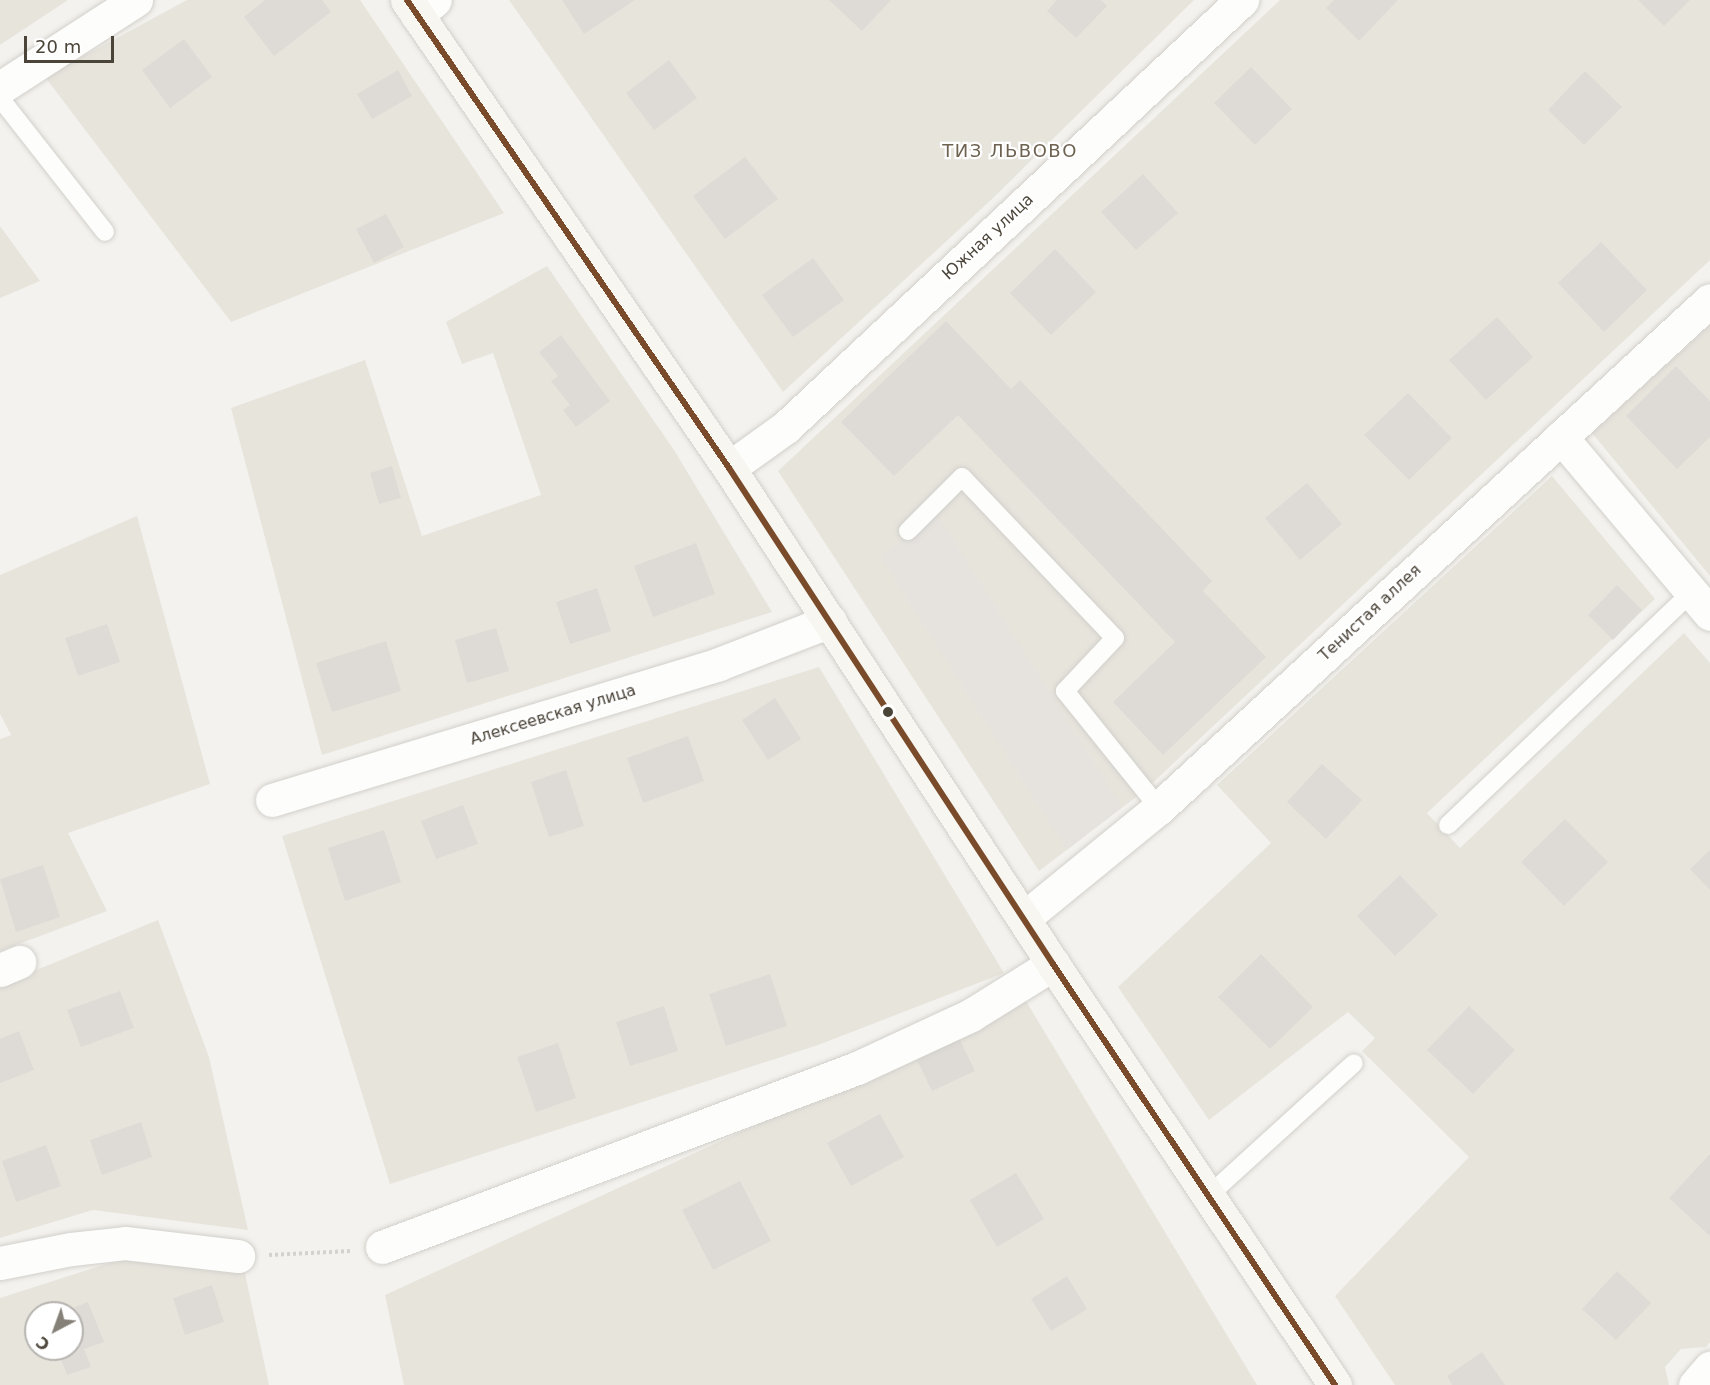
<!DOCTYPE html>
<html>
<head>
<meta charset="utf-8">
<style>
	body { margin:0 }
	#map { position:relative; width:1710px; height:1385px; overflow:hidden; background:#f4f2ee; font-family:"DejaVu Sans",sans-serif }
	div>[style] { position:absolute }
	.residential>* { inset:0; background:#e7e4dc }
	.parking>* { inset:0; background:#e6e3df }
	.building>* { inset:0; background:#dedbd6 }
	.path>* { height:4px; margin-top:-2px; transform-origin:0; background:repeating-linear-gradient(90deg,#d3d2cc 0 3px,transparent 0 6px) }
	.roads { filter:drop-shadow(0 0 2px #d2d0cb) drop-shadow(0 0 2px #d2d0cb) }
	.lane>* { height:18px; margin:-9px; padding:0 9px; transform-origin:9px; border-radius:9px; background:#fdfdfc }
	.street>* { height:33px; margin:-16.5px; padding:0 16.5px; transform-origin:16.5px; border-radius:16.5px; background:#fdfdfc }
	.secondary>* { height:33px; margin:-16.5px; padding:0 16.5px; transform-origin:16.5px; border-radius:16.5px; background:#f7f6f1 }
	.bus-1>* { height:6px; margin:-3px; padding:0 3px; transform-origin:3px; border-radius:3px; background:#7a4b2a }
	.dots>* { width:16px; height:16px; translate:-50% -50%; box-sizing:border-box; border:3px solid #fff; border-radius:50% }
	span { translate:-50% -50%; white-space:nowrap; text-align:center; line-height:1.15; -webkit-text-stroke:4.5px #fff; paint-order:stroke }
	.street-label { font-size:16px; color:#4b4439 }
	.neighbourhood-label { font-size:18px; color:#6e6250; letter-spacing:1.5px }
	.north { position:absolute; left:24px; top:1301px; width:60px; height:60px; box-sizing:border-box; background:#fff; border:2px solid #b7b4b0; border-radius:50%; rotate:221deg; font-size:16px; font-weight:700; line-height:24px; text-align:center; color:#4b4439 }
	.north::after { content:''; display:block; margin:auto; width:21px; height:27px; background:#868178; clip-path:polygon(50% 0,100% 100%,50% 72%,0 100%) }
	.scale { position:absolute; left:24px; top:36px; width:90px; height:27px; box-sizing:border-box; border:3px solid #4b4439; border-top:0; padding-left:8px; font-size:18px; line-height:21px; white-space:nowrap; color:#4b4439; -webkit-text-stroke:4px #fff; paint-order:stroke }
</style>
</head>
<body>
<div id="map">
	<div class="residential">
		<div style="clip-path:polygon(0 0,68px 0,0 45px)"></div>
		<div style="clip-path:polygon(187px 0,360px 0,504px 213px,231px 322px,45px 77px)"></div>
		<div style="clip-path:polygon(509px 0,1194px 0,992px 199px,783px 392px)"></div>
		<div style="clip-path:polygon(1280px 0,1710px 0,1710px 260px,1144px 791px,1039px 871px,778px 471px)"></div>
		<div style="clip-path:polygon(0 226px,40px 281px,0 298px)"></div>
		<div style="clip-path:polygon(547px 266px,674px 450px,772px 612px,322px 755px,231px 408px,365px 360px,422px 536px,541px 495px,493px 353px,462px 364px,446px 322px)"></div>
		<div style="clip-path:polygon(1710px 325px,1710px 576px,1592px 433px)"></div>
		<div style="clip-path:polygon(1552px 476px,1655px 599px,1427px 813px,1460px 848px,1684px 633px,1710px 663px,1710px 1342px,1706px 1347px,1681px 1349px,1665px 1367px,1669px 1385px,1395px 1385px,1335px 1296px,1469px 1157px,1362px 1051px,1375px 1038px,1348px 1012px,1209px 1120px,1118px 987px,1271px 843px,1217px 785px)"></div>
		<div style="clip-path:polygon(137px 516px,210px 784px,68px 833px,107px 911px,0 951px,0 739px,11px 735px,0 714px,0 575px)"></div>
		<div style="clip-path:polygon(819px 667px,1004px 973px,818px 1045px,390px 1184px,282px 836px)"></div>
		<div style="clip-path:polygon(158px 920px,209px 1057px,248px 1230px,93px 1210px,0 1238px,0 985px)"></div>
		<div style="clip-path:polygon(1026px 1001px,1257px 1385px,404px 1385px,385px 1295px)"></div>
		<div style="clip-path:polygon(evenodd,131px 1256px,244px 1269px,269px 1385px,0 1385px,0 1298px,131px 1256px,36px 1313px,72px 1313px,72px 1349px,36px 1349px,36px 1313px)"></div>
	</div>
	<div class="parking">
		<div style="clip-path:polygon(938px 516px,1122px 807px,1067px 850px,880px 556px)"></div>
	</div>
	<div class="building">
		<div style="clip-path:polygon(265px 0,322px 0,331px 12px,274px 56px,244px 17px)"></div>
		<div style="clip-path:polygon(562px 0,635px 0,584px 34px)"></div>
		<div style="clip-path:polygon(829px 0,891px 0,862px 31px)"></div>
		<div style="clip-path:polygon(1057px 0,1101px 0,1107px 6px,1076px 38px,1047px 11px)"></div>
		<div style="clip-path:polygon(1334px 0,1398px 0,1359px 41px,1326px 8px)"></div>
		<div style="clip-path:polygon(1638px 0,1690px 0,1664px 26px)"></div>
		<div style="clip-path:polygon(184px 39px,212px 77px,170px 108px,142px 70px)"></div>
		<div style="clip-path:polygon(669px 60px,697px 98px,654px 130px,626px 93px)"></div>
		<div style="clip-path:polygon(1251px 67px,1292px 109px,1255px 145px,1214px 103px)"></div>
		<div style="clip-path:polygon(398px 70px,412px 96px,372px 119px,357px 94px)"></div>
		<div style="clip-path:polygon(1585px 71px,1622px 107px,1584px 145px,1548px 110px)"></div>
		<div style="clip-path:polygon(745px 157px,778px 199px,725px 239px,693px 196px)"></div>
		<div style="clip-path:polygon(1143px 174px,1178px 213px,1136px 250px,1101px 212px)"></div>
		<div style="clip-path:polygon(386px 214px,404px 247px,374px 263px,356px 229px)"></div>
		<div style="clip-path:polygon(1601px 242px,1647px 290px,1604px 332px,1558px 283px)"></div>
		<div style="clip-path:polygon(1055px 249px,1096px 292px,1051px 335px,1010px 293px)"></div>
		<div style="clip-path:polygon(813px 258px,844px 300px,793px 337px,762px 295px)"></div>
		<div style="clip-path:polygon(1497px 317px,1533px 357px,1486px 400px,1449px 360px)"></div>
		<div style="clip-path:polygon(946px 321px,1011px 389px,1020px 380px,1212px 581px,1203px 591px,1266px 657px,1163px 755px,1113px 702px,1175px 642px,958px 415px,894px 476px,841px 422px)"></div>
		<div style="clip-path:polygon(561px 335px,610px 401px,576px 427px,563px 410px,570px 405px,551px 381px,558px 376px,539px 352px)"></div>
		<div style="clip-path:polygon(1676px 366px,1710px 401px,1710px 437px,1677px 469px,1626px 416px)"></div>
		<div style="clip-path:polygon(1408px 393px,1452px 438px,1409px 480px,1364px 435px)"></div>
		<div style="clip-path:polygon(392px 466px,401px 498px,379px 504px,370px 473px)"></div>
		<div style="clip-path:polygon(1307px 483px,1342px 524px,1300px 560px,1265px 518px)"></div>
		<div style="clip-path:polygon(696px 543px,715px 594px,653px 617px,634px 566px)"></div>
		<div style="clip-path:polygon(1617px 585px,1642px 610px,1613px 640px,1588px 615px)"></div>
		<div style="clip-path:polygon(597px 588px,611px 631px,570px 644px,556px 602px)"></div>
		<div style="clip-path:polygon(107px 624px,120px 662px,78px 676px,65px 638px)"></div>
		<div style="clip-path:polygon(496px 628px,509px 671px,467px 683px,455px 640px)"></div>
		<div style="clip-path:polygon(386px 641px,401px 691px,332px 712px,316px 663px)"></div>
		<div style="clip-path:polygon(775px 698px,801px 739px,768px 760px,742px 720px)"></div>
		<div style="clip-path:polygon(688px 736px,704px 781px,643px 803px,627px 758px)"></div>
		<div style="clip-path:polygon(1322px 764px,1362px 800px,1326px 839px,1287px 802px)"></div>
		<div style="clip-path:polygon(566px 770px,584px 826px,549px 837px,531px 782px)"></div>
		<div style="clip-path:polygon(463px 805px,478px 844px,436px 859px,421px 821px)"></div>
		<div style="clip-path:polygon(1565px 819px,1608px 862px,1564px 906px,1521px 862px)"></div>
		<div style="clip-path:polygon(384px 830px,401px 882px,345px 901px,328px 848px)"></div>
		<div style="clip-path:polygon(1710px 850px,1710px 890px,1690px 869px)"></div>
		<div style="clip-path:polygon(43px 865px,60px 917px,16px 932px,0 879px)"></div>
		<div style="clip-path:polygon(1400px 875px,1438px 915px,1395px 956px,1357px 916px)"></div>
		<div style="clip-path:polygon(1261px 954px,1313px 1007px,1270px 1049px,1218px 997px)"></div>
		<div style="clip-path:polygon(770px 974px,787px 1026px,726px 1046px,709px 994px)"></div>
		<div style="clip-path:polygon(120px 991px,134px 1028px,81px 1047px,67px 1010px)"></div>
		<div style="clip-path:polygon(664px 1006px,678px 1051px,630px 1066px,616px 1022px)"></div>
		<div style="clip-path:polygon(1469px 1006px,1515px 1050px,1473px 1094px,1427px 1050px)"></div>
		<div style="clip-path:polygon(19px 1031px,34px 1070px,0 1083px,0 1039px)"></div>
		<div style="clip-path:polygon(958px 1036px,975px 1071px,932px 1091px,915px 1056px)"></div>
		<div style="clip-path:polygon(558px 1043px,576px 1098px,536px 1112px,517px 1057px)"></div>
		<div style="clip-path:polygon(880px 1114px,904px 1157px,851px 1186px,827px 1143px)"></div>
		<div style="clip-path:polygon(141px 1122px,152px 1157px,102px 1175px,90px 1140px)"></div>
		<div style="clip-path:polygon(46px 1145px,61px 1186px,16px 1202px,2px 1161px)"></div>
		<div style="clip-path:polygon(1710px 1154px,1710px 1236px,1669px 1198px)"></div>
		<div style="clip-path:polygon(1016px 1173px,1044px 1219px,997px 1247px,970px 1200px)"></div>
		<div style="clip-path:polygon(740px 1181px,771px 1241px,713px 1270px,682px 1210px)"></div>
		<div style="clip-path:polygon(1617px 1271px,1651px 1303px,1616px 1340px,1582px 1309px)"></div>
		<div style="clip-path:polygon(1067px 1276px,1087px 1309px,1051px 1331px,1031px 1299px)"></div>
		<div style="clip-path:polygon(212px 1285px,224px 1322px,185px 1335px,173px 1298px)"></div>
		<div style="clip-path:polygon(88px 1302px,104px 1342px,84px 1349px,91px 1367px,67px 1375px,57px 1349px,72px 1349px,72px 1313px,60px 1313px)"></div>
		<div style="clip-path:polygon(1482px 1352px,1505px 1385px,1452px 1385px,1447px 1376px)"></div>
	</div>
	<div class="path">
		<div style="left:269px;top:1255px;width:82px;rotate:-2.8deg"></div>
	</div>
	<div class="roads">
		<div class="lane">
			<div style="left:0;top:98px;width:170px;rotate:51.9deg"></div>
			<div style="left:908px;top:531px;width:76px;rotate:-45deg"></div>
			<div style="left:962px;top:477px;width:222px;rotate:46.5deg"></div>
			<div style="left:1115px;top:638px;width:73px;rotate:133.3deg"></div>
			<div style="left:1065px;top:691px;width:150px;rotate:51.2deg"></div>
			<div style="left:1448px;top:825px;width:337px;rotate:-43.7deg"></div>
			<div style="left:1208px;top:1196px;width:197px;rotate:-42.3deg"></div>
		</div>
		<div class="street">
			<div style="left:417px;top:15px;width:23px;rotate:-40deg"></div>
			<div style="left:0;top:88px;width:162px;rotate:-32.9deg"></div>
			<div style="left:1561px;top:437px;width:231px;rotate:49.9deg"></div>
			<div style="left:729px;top:468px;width:70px;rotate:-35.7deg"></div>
			<div style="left:786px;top:427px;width:625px;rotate:-43.12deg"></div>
			<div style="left:272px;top:800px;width:467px;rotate:-16.9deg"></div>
			<div style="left:719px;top:664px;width:119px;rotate:-21.2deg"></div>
			<div style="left:1024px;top:918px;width:174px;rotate:-39.2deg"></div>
			<div style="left:1159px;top:808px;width:749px;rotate:-42.67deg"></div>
			<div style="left:0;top:970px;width:21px;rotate:-23deg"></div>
			<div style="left:382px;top:1247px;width:508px;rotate:-20.65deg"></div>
			<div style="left:857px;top:1068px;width:126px;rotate:-24.9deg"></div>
			<div style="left:971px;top:1015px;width:97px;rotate:-31.9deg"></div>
			<div style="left:0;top:1263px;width:72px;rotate:-11.2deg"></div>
			<div style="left:71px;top:1249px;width:54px;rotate:-6.3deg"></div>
			<div style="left:125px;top:1243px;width:114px;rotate:6.6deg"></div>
			<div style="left:1695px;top:1385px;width:23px;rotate:-49deg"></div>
		</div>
		<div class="secondary">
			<div style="left:407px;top:0;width:568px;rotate:55.47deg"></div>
			<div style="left:729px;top:468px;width:592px;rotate:56.85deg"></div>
			<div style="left:1053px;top:964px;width:507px;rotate:56.18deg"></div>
		</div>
	</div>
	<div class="bus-1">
		<div style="left:407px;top:0;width:568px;rotate:55.47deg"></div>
		<div style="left:729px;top:468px;width:592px;rotate:56.85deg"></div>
		<div style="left:1053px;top:964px;width:507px;rotate:56.18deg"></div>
	</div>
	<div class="dots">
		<div style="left:888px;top:712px;background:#4b4439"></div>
	</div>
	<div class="street-label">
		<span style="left:988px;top:237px;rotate:-43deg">Южная улица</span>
		<span style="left:1370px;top:613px;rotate:-43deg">Тенистая аллея</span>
		<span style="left:553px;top:715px;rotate:-17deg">Алексеевская улица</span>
	</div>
	<div class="neighbourhood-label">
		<span style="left:1010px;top:151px">ТИЗ ЛЬВОВО</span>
	</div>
	<div class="north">С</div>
	<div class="scale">20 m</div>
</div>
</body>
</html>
